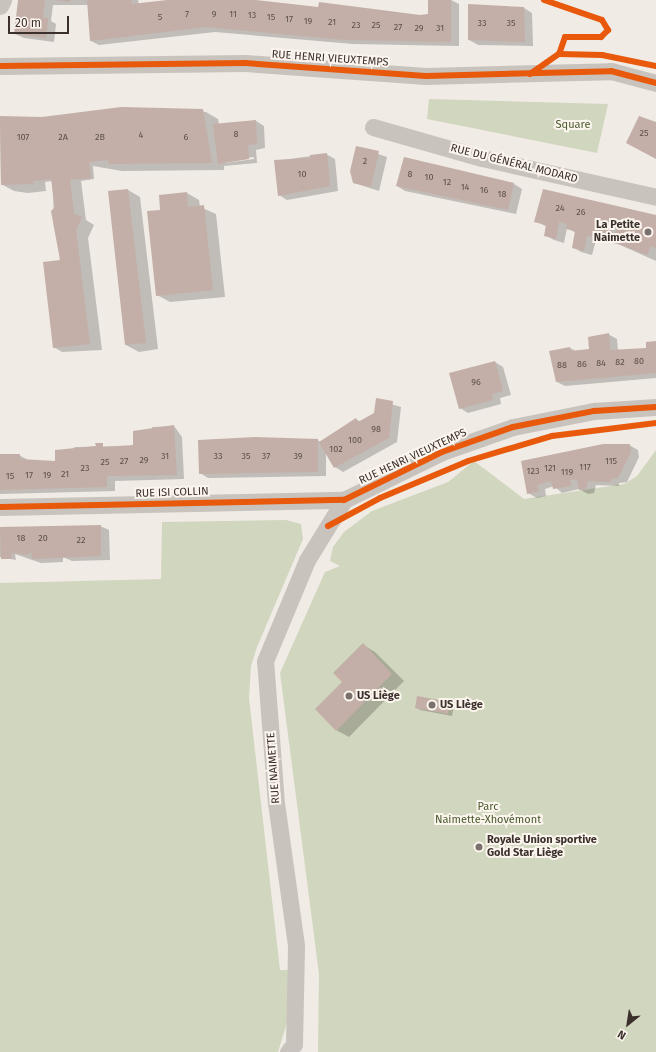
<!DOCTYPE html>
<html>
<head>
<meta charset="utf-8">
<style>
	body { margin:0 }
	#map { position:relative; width:656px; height:1052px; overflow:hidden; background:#f0ebe5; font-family:"Fira Sans",sans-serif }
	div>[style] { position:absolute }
	.green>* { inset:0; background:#d1d6bf }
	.shadow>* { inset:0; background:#0003 }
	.building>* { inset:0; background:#c3afa7 }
	.minor>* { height:17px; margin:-8.5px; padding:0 8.5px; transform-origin:8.5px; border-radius:8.5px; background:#c9c3be }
	.cycleway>* { height:6px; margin:-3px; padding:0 3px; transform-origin:3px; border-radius:3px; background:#e8590c }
	.dots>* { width:11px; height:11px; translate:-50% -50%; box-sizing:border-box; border:2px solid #fbf5ee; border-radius:50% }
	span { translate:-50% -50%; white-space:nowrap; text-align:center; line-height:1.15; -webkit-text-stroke:4px #fbf5ee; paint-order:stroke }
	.number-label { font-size:9px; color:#5d504a }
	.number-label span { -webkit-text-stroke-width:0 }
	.street-label { font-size:11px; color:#3b302b }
	.park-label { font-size:11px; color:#4a5a2e }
	.poi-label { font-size:11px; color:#3b302b; font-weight:700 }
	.right { translate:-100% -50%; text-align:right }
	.left { translate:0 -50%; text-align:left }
	.north { position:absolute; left:608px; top:1004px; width:40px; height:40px; -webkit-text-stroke:3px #fbf5ee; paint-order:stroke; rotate:210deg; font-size:11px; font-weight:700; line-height:16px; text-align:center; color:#3b302b }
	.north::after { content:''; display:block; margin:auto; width:14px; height:18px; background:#3b302b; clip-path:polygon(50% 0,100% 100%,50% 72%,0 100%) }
	.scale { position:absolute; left:8px; top:16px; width:61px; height:18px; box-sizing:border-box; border:2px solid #3b302b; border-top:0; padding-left:5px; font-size:12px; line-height:14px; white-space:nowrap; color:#3b302b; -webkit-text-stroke:3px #fbf5ee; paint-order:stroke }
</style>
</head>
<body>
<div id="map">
	<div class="green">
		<div style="clip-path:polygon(429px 99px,608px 104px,597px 153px,427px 119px)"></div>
		<div style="clip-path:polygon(656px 450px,656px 1052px,318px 1052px,319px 974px,280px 673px,325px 572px,340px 566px,330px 561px,333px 547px,344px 532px,372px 511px,448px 482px,474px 461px,524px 499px,624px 484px,637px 476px)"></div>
		<div style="clip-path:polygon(286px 520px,301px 524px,303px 539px,257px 647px,251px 666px,249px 698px,280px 970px,288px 970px,289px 1016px,278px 1052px,0 1052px,0 583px,161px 579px,162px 522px)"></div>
	</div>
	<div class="shadow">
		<div style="clip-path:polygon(20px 0,138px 0,139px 4px,174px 0,246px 0,319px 8px,320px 3px,420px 16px,429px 14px,429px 0,451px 0,459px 4px,459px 46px,353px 44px,215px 32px,99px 45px,91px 41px,88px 5px,53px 5px,51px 21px,56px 24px,54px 42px,24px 38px,15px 34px)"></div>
		<div style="clip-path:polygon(469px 5px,524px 8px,532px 13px,533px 46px,478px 45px,469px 40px)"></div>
		<div style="clip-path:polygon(evenodd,122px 108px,206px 112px,218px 119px,219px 124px,256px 121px,264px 126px,265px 148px,256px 150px,257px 163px,224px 166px,224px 170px,122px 171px,93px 166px,94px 179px,81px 181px,86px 220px,94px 225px,88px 238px,102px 350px,62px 352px,54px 347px,61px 262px,58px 234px,55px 233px,52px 181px,45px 182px,46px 191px,28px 193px,14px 191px,1px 184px,0 118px,45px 118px,122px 108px,254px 157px,254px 159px,225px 163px,225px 161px,254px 157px)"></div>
		<div style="clip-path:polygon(357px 147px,387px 157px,379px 191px,354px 183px)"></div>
		<div style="clip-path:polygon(326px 154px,335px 159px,338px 191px,287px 200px,279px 195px,275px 161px)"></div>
		<div style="clip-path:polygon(404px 159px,514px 184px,522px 189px,516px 214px,405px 191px,397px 186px)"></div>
		<div style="clip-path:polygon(128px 190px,140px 197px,158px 349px,139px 352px,126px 345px)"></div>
		<div style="clip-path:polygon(187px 193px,199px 200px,200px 207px,216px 214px,225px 297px,170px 302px,157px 295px)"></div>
		<div style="clip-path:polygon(656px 216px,656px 261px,618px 244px,596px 240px,592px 255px,581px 252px,573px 247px,576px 233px,567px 228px,564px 243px,554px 240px,545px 235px,547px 227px,536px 221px)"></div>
		<div style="clip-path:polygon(608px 334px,617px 339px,618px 351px,647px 349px,656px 342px,656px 378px,565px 386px,557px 382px,570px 348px,576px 351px,590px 350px)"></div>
		<div style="clip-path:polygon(495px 362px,503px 367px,511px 395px,500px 398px,501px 404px,468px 413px,460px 408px)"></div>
		<div style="clip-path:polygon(377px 400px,401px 407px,397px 442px,343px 472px,335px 467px,326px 452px,326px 476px,208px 478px,200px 473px,317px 440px,321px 442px,356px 419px,361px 422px,375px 414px)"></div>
		<div style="clip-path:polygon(174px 426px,182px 437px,184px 479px,115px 481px,115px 491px,0 494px,0 463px,19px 455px,28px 460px,56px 462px,75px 447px,134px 446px,133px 438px,152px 432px,152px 427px)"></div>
		<div style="clip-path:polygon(629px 445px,638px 450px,639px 457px,627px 482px,619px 483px,619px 486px,596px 485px,594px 493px,588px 494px,579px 489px,562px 493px,554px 486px,545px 489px,546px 496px,537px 498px,528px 493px,523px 461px)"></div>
		<div style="clip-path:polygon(100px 526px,109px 530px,110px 560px,72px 561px,63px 557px,63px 562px,41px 563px,15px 554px,16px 560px,0 557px,0 528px)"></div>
		<div style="clip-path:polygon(363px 645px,375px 652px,404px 681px,349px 737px,336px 730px,343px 683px)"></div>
		<div style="clip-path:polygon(418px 697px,450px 703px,454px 706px,452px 716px,420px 710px,416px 707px)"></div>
	</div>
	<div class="building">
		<div style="clip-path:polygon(18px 0,45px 0,43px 18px,48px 18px,46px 38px,14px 34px)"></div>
		<div style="clip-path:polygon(55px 0,70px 0,70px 2px)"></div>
		<div style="clip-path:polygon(87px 0,131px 0,132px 4px,167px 0,256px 0,318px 7px,319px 2px,420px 15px,428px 14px,428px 0,451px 0,451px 42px,344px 40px,206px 27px,90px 41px)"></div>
		<div style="clip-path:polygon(468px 4px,524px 7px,525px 42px,468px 40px)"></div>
		<div style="clip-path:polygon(121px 107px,203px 109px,212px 163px,109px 164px,108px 160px,89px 162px,91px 178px,70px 180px,74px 214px,82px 217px,76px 230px,90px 344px,53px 348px,43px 262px,60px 260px,51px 211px,55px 207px,51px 179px,33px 181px,34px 184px,1px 185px,0 116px,42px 117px)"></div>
		<div style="clip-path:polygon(639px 116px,656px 122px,656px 159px,626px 143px)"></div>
		<div style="clip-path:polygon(256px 120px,257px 144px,248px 145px,249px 159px,218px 164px,213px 124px)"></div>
		<div style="clip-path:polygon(356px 146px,379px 151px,371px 187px,353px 183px,350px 171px)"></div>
		<div style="clip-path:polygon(327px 153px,330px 186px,278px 196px,274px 160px,311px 158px,310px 155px)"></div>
		<div style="clip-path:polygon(404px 157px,514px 183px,508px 210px,396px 186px)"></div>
		<div style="clip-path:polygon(128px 189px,146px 343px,125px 345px,108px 191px)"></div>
		<div style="clip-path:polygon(543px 189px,656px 215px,656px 248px,651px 246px,647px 255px,613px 242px,617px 228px,613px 227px,609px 240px,587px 236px,584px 251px,572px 248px,575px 231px,566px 229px,567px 224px,559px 222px,556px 239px,544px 236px,546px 225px,534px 222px)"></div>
		<div style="clip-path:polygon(187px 192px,188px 207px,204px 205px,213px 290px,156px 296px,147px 211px,160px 210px,159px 195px)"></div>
		<div style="clip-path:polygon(609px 333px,610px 350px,646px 348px,646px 342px,656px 341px,656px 373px,556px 382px,549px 351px,570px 347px,571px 351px,589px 349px,588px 337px)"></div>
		<div style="clip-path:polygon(495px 361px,503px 391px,492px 394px,493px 400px,459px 409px,449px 373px)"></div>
		<div style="clip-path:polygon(376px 398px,393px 401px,389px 438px,334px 468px,319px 442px,356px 418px,358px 422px,374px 413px)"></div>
		<div style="clip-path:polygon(174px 425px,177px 475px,107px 476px,107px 487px,0 490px,0 454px,20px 454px,20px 459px,55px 461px,55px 450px,96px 446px,95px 443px,103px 443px,103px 447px,133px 445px,133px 431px)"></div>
		<div style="clip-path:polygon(255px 437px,318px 439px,318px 472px,199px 474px,198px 440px)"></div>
		<div style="clip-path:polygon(603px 444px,630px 444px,631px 452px,618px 478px,611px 479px,611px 482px,588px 481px,586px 489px,579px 490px,577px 479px,570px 480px,571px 486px,553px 489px,551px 481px,537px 485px,539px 491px,527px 494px,521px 461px)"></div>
		<div style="clip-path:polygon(101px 525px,101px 556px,32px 559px,31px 551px,28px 555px,11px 553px,12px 559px,1px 559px,0 527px)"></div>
		<div style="clip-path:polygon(363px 643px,392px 674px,336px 731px,315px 709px,342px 682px,333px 673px)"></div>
		<div style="clip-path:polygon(417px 696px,450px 702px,448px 714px,415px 708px)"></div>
	</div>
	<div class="minor">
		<div style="left:0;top:6px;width:7px;rotate:-63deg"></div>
		<div style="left:0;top:66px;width:245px;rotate:-0.7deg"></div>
		<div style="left:245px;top:63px;width:181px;rotate:4.1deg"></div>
		<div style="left:426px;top:76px;width:185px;rotate:-1.5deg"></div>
		<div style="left:611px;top:71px;width:47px;rotate:14.9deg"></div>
		<div style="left:373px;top:127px;width:113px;rotate:15.9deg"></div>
		<div style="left:482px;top:158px;width:178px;rotate:12.6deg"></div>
		<div style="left:0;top:507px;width:344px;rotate:-1.2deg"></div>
		<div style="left:344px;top:500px;width:109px;rotate:-26.1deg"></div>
		<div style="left:442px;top:452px;width:75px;rotate:-19.4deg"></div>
		<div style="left:513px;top:427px;width:83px;rotate:-11.2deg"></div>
		<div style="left:594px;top:411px;width:62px;rotate:-3.7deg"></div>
		<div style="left:288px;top:1052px;width:10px;rotate:-53deg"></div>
		<div style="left:294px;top:1044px;width:99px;rotate:-88.8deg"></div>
		<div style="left:296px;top:945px;width:143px;rotate:-98deg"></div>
		<div style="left:276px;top:803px;width:142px;rotate:-94.4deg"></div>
		<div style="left:265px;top:661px;width:109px;rotate:-67.4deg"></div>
		<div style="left:307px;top:560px;width:70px;rotate:-58.3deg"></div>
	</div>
	<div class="cycleway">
		<div style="left:544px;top:0;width:61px;rotate:19deg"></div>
		<div style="left:602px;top:20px;width:12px;rotate:59deg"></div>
		<div style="left:608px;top:30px;width:10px;rotate:135deg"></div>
		<div style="left:601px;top:37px;width:36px;rotate:180deg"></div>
		<div style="left:565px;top:37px;width:18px;rotate:109deg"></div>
		<div style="left:0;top:66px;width:245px;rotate:-0.7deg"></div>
		<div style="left:245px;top:63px;width:181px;rotate:4.1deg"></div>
		<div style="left:426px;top:76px;width:185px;rotate:-1.5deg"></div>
		<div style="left:611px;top:71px;width:47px;rotate:14.9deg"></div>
		<div style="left:530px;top:74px;width:35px;rotate:-35deg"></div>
		<div style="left:559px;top:54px;width:43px;rotate:1.3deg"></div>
		<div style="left:602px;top:55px;width:55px;rotate:11.5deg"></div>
		<div style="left:0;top:507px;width:344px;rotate:-1.2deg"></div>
		<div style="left:344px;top:500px;width:109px;rotate:-26.1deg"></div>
		<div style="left:442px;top:452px;width:75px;rotate:-19.4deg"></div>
		<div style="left:513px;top:427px;width:83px;rotate:-11.2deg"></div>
		<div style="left:594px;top:411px;width:62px;rotate:-3.7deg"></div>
		<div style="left:328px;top:526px;width:59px;rotate:-28.3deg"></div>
		<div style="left:380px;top:498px;width:95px;rotate:-22.8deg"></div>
		<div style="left:468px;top:461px;width:88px;rotate:-16.6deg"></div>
		<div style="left:552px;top:436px;width:105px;rotate:-7.1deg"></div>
	</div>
	<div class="dots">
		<div style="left:648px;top:232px;background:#7a716c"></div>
		<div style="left:349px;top:696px;background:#7a716c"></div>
		<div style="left:432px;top:705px;background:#7a716c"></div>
		<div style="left:479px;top:847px;background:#7a716c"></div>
	</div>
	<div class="number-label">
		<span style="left:187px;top:14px">7</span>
		<span style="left:214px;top:14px">9</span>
		<span style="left:233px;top:14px">11</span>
		<span style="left:252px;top:15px">13</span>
		<span style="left:160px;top:17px">5</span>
		<span style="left:271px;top:17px">15</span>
		<span style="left:289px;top:19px">17</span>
		<span style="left:308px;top:21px">19</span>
		<span style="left:332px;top:22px">21</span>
		<span style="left:482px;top:23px">33</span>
		<span style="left:511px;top:23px">35</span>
		<span style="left:356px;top:25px">23</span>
		<span style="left:376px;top:25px">25</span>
		<span style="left:398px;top:27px">27</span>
		<span style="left:419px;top:28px">29</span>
		<span style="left:440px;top:28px">31</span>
		<span style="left:644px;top:133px">25</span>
		<span style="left:236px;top:134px">8</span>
		<span style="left:141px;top:135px">4</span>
		<span style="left:23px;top:137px">107</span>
		<span style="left:63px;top:137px">2A</span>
		<span style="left:100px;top:137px">2B</span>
		<span style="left:186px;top:137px">6</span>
		<span style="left:365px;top:161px">2</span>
		<span style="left:302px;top:174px">10</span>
		<span style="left:410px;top:174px">8</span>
		<span style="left:429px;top:177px">10</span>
		<span style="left:447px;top:182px">12</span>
		<span style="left:465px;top:187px">14</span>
		<span style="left:484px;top:190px">16</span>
		<span style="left:502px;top:194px">18</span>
		<span style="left:560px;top:208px">24</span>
		<span style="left:581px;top:212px">26</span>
		<span style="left:639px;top:361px">80</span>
		<span style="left:620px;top:362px">82</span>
		<span style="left:601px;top:363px">84</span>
		<span style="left:582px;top:364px">86</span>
		<span style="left:562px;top:365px">88</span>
		<span style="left:476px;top:382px">96</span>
		<span style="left:376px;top:429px">98</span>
		<span style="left:355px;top:440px">100</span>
		<span style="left:336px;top:449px">102</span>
		<span style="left:165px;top:456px">31</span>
		<span style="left:218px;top:456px">33</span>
		<span style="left:246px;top:456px">35</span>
		<span style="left:266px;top:456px">37</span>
		<span style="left:298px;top:456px">39</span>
		<span style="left:144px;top:460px">29</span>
		<span style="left:124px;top:461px">27</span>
		<span style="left:611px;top:461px">115</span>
		<span style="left:105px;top:462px">25</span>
		<span style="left:585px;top:467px">117</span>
		<span style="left:85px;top:468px">23</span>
		<span style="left:550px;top:468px">121</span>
		<span style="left:533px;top:471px">123</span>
		<span style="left:567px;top:472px">119</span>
		<span style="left:65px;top:474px">21</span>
		<span style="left:29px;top:475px">17</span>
		<span style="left:47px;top:475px">19</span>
		<span style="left:10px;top:476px">15</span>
		<span style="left:21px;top:538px">18</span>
		<span style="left:43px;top:538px">20</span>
		<span style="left:81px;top:540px">22</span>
	</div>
	<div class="street-label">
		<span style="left:330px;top:59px;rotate:4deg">RUE HENRI VIEUXTEMPS</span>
		<span style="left:514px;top:164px;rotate:14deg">RUE DU GÉNÉRAL MODARD</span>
		<span style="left:413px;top:457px;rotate:-25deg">RUE HENRI VIEUXTEMPS</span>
		<span style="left:172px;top:493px;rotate:-2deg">RUE ISI COLLIN</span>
		<span style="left:274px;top:768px;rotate:-94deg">RUE NAIMETTE</span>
	</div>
	<div class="park-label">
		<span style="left:573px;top:125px">Square</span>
		<span style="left:488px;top:814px">Parc<br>Naimette-Xhovémont</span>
	</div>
	<div class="poi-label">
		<span class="right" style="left:640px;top:232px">La Petite<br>Naimette</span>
		<span class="left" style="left:357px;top:696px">US Liège</span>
		<span class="left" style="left:440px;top:705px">US LIège</span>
		<span class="left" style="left:487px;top:847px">Royale Union sportive<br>Gold Star Liège</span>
	</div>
	<div class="north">N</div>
	<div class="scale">20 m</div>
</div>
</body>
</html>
